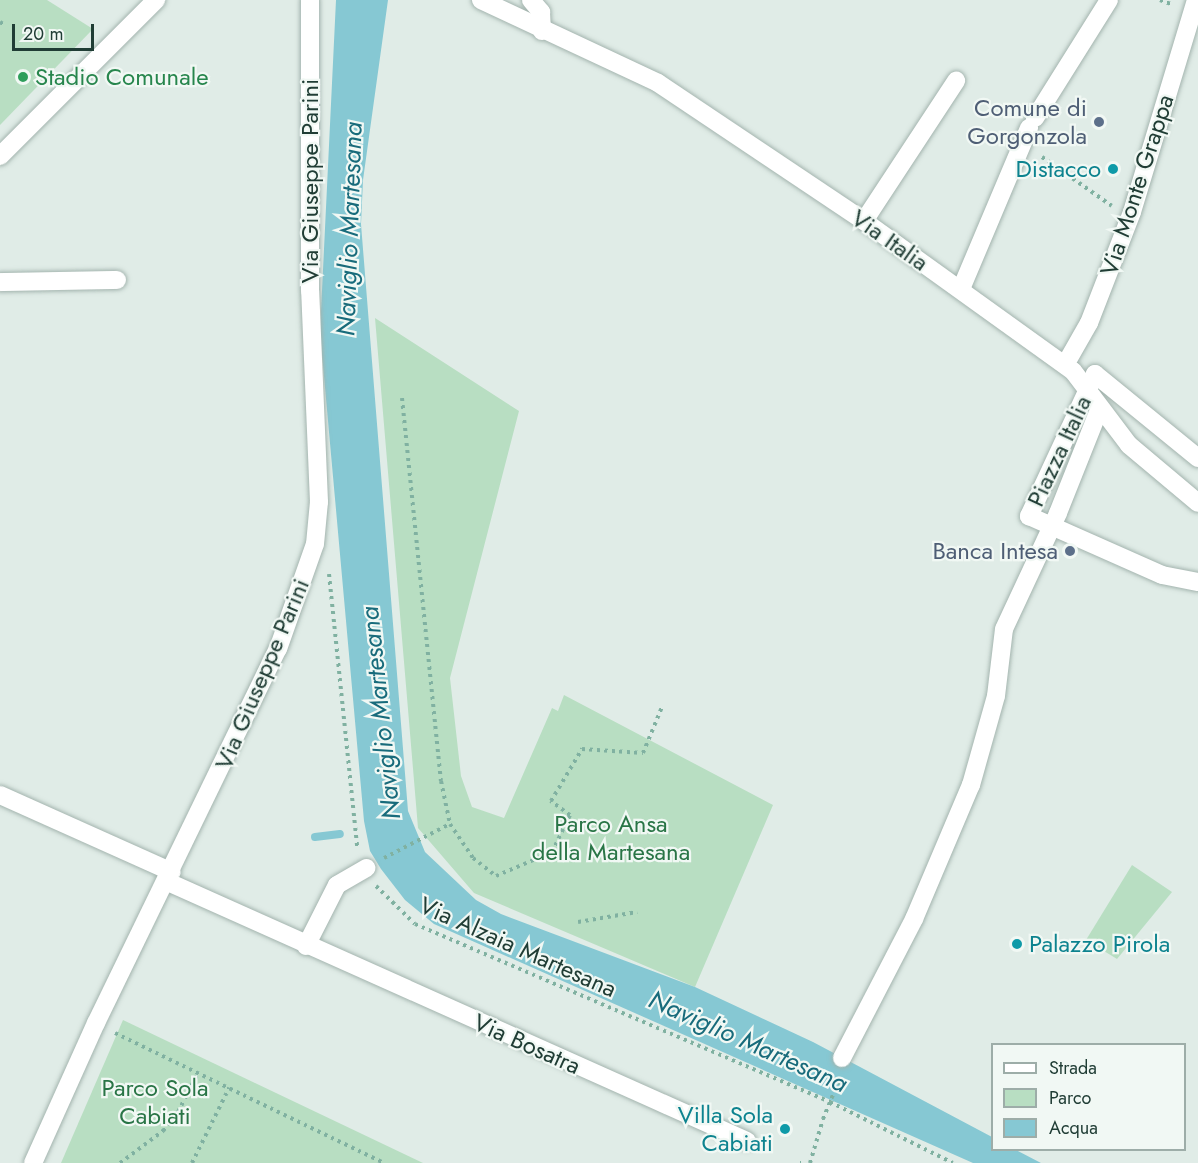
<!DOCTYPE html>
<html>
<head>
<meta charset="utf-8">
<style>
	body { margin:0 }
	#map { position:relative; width:1198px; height:1163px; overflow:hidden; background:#e0ece7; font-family:Jost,sans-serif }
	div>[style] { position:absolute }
	.green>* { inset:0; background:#b8dec2 }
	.water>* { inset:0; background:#86c8d3 }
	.stream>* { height:8px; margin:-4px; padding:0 4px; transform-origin:4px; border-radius:4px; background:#86c8d3 }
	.path>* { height:4px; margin-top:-2px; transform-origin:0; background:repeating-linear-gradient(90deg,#80b1a1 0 3px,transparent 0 7.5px) }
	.roads { filter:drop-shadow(0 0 2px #a3b4ae) drop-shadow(0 0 2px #a3b4ae) }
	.pedestrian>* { height:18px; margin:-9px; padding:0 9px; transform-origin:9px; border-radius:9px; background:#fff }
	.minor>* { height:18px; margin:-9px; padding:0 9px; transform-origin:9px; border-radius:9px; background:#fff }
	.tertiary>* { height:18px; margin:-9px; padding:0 9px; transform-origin:9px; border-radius:9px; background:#fff }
	.dots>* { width:16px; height:16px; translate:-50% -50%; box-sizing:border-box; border:3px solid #f1f8f4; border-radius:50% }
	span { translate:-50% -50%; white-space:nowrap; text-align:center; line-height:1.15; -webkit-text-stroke:4.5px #f1f8f4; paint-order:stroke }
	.leisure-label { font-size:24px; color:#27864d }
	.left { translate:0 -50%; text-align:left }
	.service-label { font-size:24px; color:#4e5e75 }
	.right { translate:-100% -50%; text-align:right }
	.culture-label { font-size:24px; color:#0d838f }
	.street-label { font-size:24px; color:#203d35 }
	.park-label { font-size:24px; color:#297546 }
	.water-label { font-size:26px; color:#186b7b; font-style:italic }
	.legend { position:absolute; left:991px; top:1043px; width:195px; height:108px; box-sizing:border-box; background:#f1f8f4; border:2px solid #9dada8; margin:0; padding:8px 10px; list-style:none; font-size:18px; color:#203d35 }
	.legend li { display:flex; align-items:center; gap:12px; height:30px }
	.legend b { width:30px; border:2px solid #9dada8 }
	.scale { position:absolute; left:12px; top:24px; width:82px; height:27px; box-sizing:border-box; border:3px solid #203d35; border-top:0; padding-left:8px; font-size:18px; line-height:21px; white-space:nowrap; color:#203d35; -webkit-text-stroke:4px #f1f8f4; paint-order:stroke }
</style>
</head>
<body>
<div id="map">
	<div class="green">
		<div style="clip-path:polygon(0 0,47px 0,93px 29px,0 125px)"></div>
		<div style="clip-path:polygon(375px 318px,519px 411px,450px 678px,461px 776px,472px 807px,504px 818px,552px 708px,558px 711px,564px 695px,773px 805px,695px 987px,474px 893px,418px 828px)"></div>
		<div style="clip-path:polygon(1132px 865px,1172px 892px,1117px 959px,1086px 940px)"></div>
		<div style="clip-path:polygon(123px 1020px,423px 1163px,61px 1163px)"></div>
	</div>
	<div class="water">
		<div style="clip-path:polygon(336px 0,388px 0,363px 180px,361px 224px,408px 811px,425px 852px,476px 900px,501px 914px,695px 987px,813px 1042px,992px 1137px,992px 1150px,1016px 1150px,1041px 1163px,973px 1163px,434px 924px,405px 900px,381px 869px,370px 851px,364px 821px,320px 332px)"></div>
	</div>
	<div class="stream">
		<div style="left:315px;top:837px;width:25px;rotate:-7deg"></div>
	</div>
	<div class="path">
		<div style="left:1160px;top:0;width:12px;rotate:20deg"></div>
		<div style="left:0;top:22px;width:4px;rotate:34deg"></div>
		<div style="left:1042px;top:157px;width:85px;rotate:35deg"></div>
		<div style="left:402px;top:398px;width:385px;rotate:84.2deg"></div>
		<div style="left:441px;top:781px;width:44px;rotate:78.2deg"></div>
		<div style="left:450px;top:824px;width:41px;rotate:55.9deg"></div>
		<div style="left:473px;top:858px;width:29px;rotate:38deg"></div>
		<div style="left:496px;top:876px;width:61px;rotate:-23.2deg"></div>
		<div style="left:552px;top:852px;width:41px;rotate:-64.1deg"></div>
		<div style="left:570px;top:815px;width:24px;rotate:-144deg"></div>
		<div style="left:551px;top:801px;width:61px;rotate:-59.2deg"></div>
		<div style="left:582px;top:749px;width:61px;rotate:3.8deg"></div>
		<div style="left:643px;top:753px;width:50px;rotate:-67.6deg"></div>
		<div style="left:329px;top:574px;width:274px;rotate:84.1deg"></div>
		<div style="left:384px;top:858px;width:74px;rotate:-27.3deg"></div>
		<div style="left:376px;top:886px;width:54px;rotate:44.3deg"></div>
		<div style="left:415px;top:924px;width:452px;rotate:23.2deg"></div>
		<div style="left:830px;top:1102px;width:137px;rotate:26.4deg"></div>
		<div style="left:578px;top:922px;width:60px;rotate:-9.6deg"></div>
		<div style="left:115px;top:1033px;width:299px;rotate:25.8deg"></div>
		<div style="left:823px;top:1119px;width:44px;rotate:-67.5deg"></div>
		<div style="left:120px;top:1163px;width:54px;rotate:-36.7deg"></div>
		<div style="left:163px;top:1131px;width:24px;rotate:-52deg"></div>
		<div style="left:178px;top:1112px;width:44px;rotate:-62.9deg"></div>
		<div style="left:192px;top:1163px;width:84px;rotate:-63.7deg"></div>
		<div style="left:800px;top:1163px;width:1px"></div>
		<div style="left:810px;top:1163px;width:46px;rotate:-73.5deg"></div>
	</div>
	<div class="roads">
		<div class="pedestrian">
			<div style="left:1065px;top:365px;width:48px;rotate:-60.3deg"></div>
			<div style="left:1089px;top:323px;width:119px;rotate:-68.8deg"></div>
			<div style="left:1132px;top:212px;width:221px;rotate:-73.2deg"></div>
			<div style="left:1198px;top:458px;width:133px;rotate:-140.8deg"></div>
			<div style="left:1095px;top:374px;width:157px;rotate:114.9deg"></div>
			<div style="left:1029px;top:516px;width:145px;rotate:23.9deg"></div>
			<div style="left:1162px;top:575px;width:37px;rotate:11deg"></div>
		</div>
		<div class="minor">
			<div style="left:531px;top:0;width:16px;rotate:50deg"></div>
			<div style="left:541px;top:12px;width:19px;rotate:87deg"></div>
			<div style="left:1035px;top:118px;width:139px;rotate:-57.9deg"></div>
			<div style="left:0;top:156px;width:221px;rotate:-45deg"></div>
			<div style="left:864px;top:221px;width:168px;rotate:-56.7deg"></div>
			<div style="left:0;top:282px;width:117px;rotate:-1deg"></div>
			<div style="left:961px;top:289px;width:175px;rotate:-67.1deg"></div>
			<div style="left:0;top:795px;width:188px;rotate:24.1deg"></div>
			<div style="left:168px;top:882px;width:634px;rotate:24.1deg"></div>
			<div style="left:306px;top:946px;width:68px;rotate:-63.1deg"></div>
			<div style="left:337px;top:885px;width:34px;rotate:-30deg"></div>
			<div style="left:842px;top:1058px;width:157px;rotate:-62.6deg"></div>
			<div style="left:914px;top:919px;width:146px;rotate:-67deg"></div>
			<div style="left:971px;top:785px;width:92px;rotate:-74.3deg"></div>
			<div style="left:996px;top:696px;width:67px;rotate:-83.2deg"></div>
			<div style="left:1004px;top:629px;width:128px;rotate:-65deg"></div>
			<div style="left:1058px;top:513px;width:111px;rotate:-68.3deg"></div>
			<div style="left:33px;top:1163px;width:154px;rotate:-65.8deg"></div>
			<div style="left:96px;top:1023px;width:416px;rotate:-64.1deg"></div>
			<div style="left:278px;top:649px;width:111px;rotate:-70.6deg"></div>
			<div style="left:315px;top:544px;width:42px;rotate:-84.6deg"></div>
			<div style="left:319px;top:502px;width:211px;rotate:-92.4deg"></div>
			<div style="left:310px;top:291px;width:291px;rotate:-90deg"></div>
		</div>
		<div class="tertiary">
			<div style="left:481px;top:0;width:195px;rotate:25.1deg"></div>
			<div style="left:658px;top:83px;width:248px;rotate:33.8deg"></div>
			<div style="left:864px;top:221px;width:257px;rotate:35.7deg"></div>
			<div style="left:1073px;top:371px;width:93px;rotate:52.9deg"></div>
			<div style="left:1129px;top:445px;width:90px;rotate:40deg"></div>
		</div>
	</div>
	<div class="dots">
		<div style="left:23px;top:77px;background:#2e9e5b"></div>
		<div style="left:1099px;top:122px;background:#5c6f8a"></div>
		<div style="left:1113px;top:169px;background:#0f9aa8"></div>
		<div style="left:1070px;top:551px;background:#5c6f8a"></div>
		<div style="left:1017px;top:944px;background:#0f9aa8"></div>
		<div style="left:785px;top:1129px;background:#0f9aa8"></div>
	</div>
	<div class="leisure-label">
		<span class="left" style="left:35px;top:77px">Stadio Comunale</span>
	</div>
	<div class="service-label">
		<span class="right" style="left:1087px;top:122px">Comune di<br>Gorgonzola</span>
		<span class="right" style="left:1058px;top:551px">Banca Intesa</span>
	</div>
	<div class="culture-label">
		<span class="right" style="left:1101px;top:169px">Distacco</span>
		<span class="left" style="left:1029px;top:944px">Palazzo Pirola</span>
		<span class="right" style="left:773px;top:1129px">Villa Sola<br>Cabiati</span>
	</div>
	<div class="street-label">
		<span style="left:310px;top:181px;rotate:-90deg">Via Giuseppe Parini</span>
		<span style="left:1137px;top:185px;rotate:-72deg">Via Monte Grappa</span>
		<span style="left:890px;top:240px;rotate:35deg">Via Italia</span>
		<span style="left:1059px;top:451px;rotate:-65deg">Piazza Italia</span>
		<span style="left:262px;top:674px;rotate:-67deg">Via Giuseppe Parini</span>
		<span style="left:518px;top:947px;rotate:24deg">Via Alzaia Martesana</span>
		<span style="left:527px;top:1044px;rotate:24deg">Via Bosatra</span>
	</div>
	<div class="park-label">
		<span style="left:611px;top:838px">Parco Ansa<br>della Martesana</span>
		<span style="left:155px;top:1102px">Parco Sola<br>Cabiati</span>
	</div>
	<div class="water-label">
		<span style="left:350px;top:229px;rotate:-88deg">Naviglio Martesana</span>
		<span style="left:381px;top:713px;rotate:-96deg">Naviglio Martesana</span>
		<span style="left:748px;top:1042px;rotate:24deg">Naviglio Martesana</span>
	</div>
	<ul class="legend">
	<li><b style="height:8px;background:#fff"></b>Strada</li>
	<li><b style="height:16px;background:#b8dec2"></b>Parco</li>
	<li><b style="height:16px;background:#86c8d3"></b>Acqua</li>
	</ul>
	<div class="scale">20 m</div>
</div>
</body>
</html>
